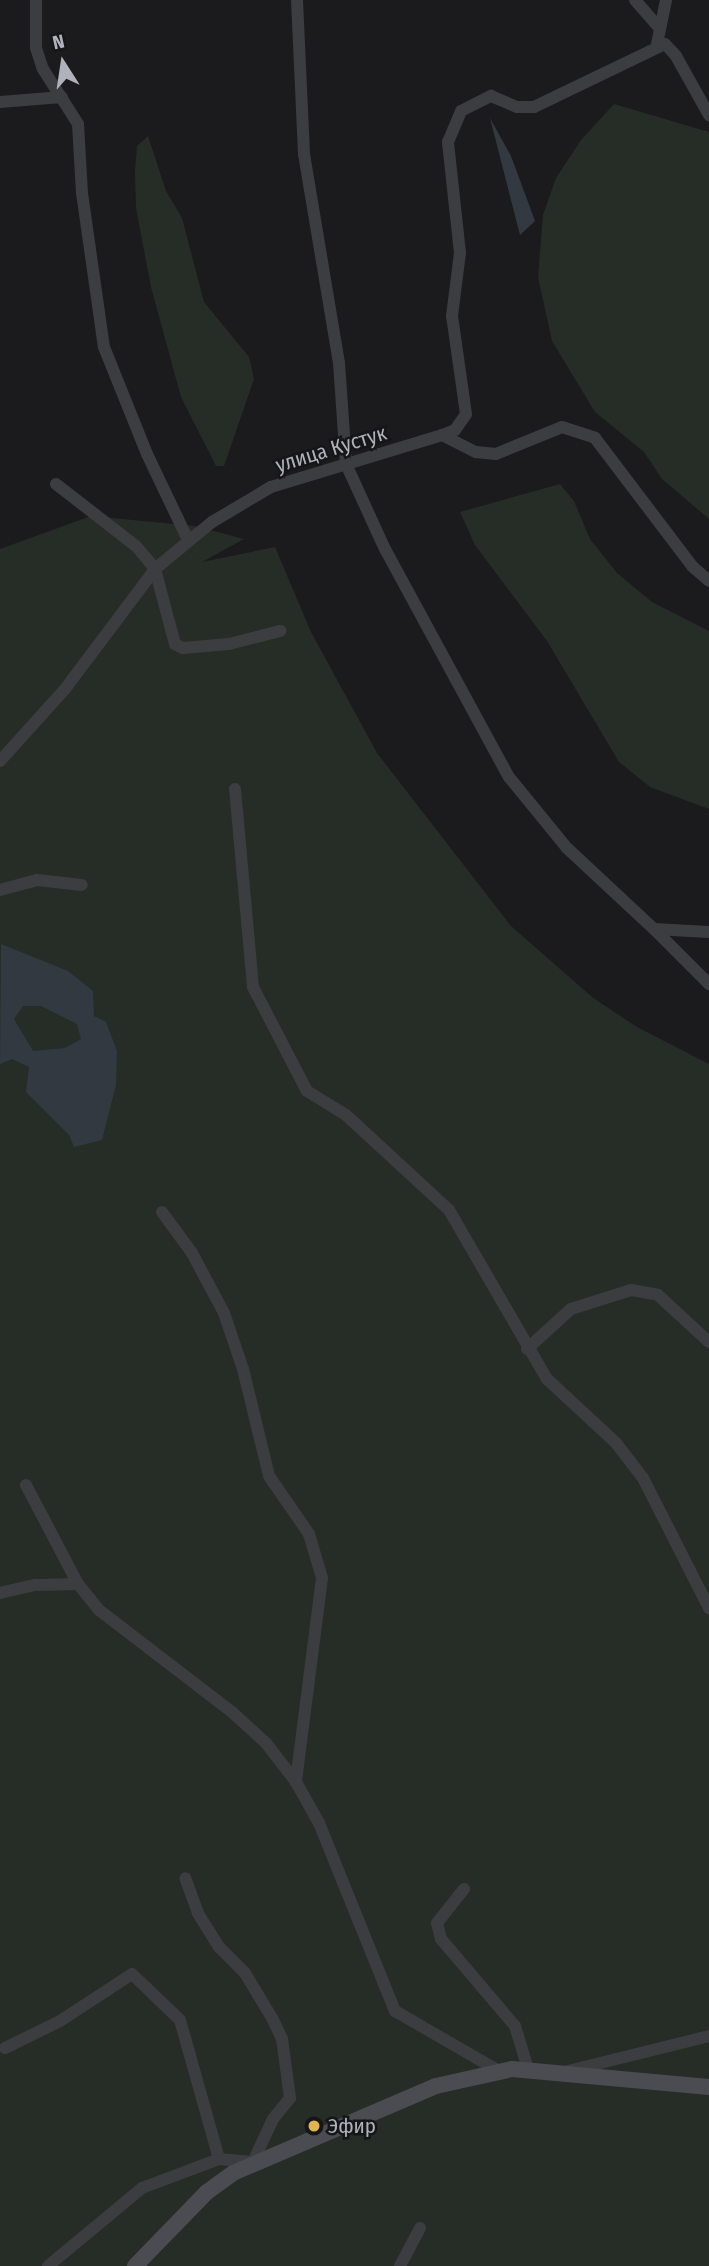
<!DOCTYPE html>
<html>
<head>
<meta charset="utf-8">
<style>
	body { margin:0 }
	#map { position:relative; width:709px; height:2266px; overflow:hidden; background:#1b1b1d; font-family:"Fira Sans Condensed",sans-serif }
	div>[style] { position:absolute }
	.green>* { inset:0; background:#252d26 }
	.water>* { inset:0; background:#323940 }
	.minor>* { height:12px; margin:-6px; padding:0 6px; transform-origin:6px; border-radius:6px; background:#3c3d41 }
	.secondary>* { height:16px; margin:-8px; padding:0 8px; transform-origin:8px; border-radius:8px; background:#4a4c51 }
	.dots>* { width:19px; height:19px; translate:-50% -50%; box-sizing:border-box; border:4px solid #161618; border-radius:50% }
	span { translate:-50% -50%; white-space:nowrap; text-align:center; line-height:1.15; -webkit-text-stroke:5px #161618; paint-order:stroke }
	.street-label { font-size:21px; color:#afb2bb }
	.poi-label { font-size:21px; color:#afb2bb }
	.left { translate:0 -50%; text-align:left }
	.north { position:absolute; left:28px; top:28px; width:70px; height:70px; -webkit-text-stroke:5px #161618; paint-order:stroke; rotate:348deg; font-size:19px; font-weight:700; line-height:28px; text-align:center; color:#afb2bb }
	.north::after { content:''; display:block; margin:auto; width:24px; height:32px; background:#afb2bb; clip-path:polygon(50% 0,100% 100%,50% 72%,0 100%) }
</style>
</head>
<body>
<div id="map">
	<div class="green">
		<div style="clip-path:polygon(614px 104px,709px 132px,709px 519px,662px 479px,644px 452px,595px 412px,552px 341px,538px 277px,543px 215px,556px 178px,581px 140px)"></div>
		<div style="clip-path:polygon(148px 136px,166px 191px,182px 218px,204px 302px,249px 357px,254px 379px,224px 466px,216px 466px,181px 397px,151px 287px,136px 208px,135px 172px,137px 146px)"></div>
		<div style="clip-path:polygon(560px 484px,574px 501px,590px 539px,617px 573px,652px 602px,709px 631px,709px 809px,650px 787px,619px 762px,547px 641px,475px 545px,460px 512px)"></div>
		<div style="clip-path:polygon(91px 516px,195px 526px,244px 539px,202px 562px,275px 547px,311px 632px,377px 753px,511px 926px,592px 997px,637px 1027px,709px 1064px,709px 2266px,0 2266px,0 549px)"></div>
	</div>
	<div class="water">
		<div style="clip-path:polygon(490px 118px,511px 156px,535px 221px,520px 235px)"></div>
		<div style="clip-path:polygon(evenodd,1px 944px,68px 971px,93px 991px,94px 1016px,106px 1022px,117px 1051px,116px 1085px,102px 1140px,74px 1147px,69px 1135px,26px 1092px,29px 1067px,12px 1059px,0 1064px,1px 944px,23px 1006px,41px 1006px,77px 1024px,81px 1039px,65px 1048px,33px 1051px,14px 1019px,23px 1006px)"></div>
	</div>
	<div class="minor">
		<div style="left:36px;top:0;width:48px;rotate:90deg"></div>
		<div style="left:36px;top:48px;width:22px;rotate:72deg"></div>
		<div style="left:43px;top:69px;width:65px;rotate:57.5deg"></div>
		<div style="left:78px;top:124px;width:69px;rotate:86.7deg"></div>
		<div style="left:82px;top:193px;width:156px;rotate:81.9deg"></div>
		<div style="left:104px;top:347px;width:115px;rotate:68.1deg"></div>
		<div style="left:147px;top:454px;width:95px;rotate:64.5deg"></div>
		<div style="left:297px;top:0;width:154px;rotate:87.4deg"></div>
		<div style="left:304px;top:154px;width:212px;rotate:80.5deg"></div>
		<div style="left:339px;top:363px;width:101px;rotate:86deg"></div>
		<div style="left:346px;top:464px;width:94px;rotate:65.4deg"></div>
		<div style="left:385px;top:549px;width:260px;rotate:61.5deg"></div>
		<div style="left:509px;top:777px;width:92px;rotate:50.8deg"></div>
		<div style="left:567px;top:848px;width:119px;rotate:43deg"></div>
		<div style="left:654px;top:929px;width:55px;rotate:3.1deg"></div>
		<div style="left:635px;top:0;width:35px;rotate:49deg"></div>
		<div style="left:657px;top:44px;width:45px;rotate:-78.4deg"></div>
		<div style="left:0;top:102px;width:62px;rotate:-4.6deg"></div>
		<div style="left:442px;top:435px;width:14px;rotate:-21deg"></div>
		<div style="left:455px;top:430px;width:19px;rotate:-55deg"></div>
		<div style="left:466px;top:414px;width:99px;rotate:-98.1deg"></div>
		<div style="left:452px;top:316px;width:64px;rotate:-82.8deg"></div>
		<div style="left:460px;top:253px;width:112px;rotate:-96.2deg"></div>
		<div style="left:448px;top:142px;width:34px;rotate:-67deg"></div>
		<div style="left:461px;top:111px;width:34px;rotate:-27deg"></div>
		<div style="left:491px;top:96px;width:28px;rotate:23deg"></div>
		<div style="left:517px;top:107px;width:17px"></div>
		<div style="left:534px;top:107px;width:145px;rotate:-25.7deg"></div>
		<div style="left:665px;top:44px;width:16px;rotate:47deg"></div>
		<div style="left:676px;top:56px;width:68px;rotate:60.8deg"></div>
		<div style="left:56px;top:484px;width:101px;rotate:37.8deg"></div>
		<div style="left:136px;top:546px;width:30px;rotate:50deg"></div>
		<div style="left:155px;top:569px;width:78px;rotate:75.1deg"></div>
		<div style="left:175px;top:644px;width:9px;rotate:27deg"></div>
		<div style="left:183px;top:648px;width:46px;rotate:-5deg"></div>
		<div style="left:229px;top:644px;width:53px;rotate:-14.3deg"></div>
		<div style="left:0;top:761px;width:97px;rotate:-47.9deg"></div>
		<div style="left:65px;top:689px;width:150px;rotate:-53.1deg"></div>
		<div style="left:155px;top:569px;width:74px;rotate:-39.5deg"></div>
		<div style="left:212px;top:522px;width:69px;rotate:-30.7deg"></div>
		<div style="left:271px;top:487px;width:179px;rotate:-16.9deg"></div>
		<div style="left:442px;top:435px;width:38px;rotate:27deg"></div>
		<div style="left:476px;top:452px;width:20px;rotate:6deg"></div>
		<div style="left:496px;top:454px;width:71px;rotate:-22.2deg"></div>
		<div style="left:562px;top:427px;width:35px;rotate:18deg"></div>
		<div style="left:595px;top:438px;width:162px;rotate:52.8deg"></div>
		<div style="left:693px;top:567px;width:21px;rotate:41deg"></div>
		<div style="left:235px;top:789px;width:199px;rotate:84.8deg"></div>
		<div style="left:253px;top:987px;width:117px;rotate:62.6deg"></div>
		<div style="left:307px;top:1091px;width:46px;rotate:31.6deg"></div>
		<div style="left:346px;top:1115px;width:140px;rotate:42.7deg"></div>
		<div style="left:449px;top:1210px;width:195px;rotate:59.9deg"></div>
		<div style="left:547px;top:1379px;width:94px;rotate:42.8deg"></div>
		<div style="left:616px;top:1443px;width:44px;rotate:52.4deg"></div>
		<div style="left:643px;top:1478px;width:146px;rotate:63.1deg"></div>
		<div style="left:0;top:890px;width:38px;rotate:-15deg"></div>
		<div style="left:37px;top:880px;width:45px;rotate:6.3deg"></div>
		<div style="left:654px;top:929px;width:78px;rotate:45deg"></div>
		<div style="left:162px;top:1212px;width:51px;rotate:53.8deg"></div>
		<div style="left:192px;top:1253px;width:68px;rotate:61.9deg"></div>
		<div style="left:224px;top:1313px;width:59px;rotate:71.3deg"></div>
		<div style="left:243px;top:1369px;width:110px;rotate:76.3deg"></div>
		<div style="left:269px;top:1476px;width:70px;rotate:55.4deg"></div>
		<div style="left:309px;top:1534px;width:46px;rotate:73.5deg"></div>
		<div style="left:322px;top:1578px;width:206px;rotate:97.3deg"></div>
		<div style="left:527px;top:1349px;width:59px;rotate:-42.3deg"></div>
		<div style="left:571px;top:1309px;width:63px;rotate:-17.6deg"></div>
		<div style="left:631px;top:1290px;width:27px;rotate:10deg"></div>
		<div style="left:658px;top:1295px;width:69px;rotate:42.7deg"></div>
		<div style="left:26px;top:1485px;width:112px;rotate:62.3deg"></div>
		<div style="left:78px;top:1584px;width:33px;rotate:51deg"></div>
		<div style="left:99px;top:1610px;width:168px;rotate:37.5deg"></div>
		<div style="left:232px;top:1712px;width:46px;rotate:42.4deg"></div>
		<div style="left:266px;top:1743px;width:49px;rotate:52.4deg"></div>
		<div style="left:296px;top:1782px;width:47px;rotate:60.7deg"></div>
		<div style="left:319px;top:1823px;width:203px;rotate:68deg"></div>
		<div style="left:395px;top:2011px;width:120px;rotate:30deg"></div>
		<div style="left:0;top:1593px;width:37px;rotate:-13deg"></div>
		<div style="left:36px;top:1585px;width:42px;rotate:-1.4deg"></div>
		<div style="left:464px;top:1889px;width:43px;rotate:128.5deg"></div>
		<div style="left:437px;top:1923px;width:16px;rotate:76deg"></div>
		<div style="left:441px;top:1939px;width:114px;rotate:49.6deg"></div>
		<div style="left:515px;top:2026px;width:45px;rotate:73.2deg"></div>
		<div style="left:5px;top:2048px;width:61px;rotate:-26.1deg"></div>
		<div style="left:60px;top:2021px;width:86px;rotate:-33.1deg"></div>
		<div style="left:132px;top:1974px;width:66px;rotate:43.8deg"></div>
		<div style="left:180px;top:2020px;width:144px;rotate:74.3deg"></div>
		<div style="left:568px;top:2071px;width:145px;rotate:-13.9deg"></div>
		<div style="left:48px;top:2266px;width:122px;rotate:-39.7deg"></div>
		<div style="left:142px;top:2188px;width:82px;rotate:-20.6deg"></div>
		<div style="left:219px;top:2159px;width:34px;rotate:5deg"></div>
		<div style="left:253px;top:2162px;width:47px;rotate:-65.1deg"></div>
		<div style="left:273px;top:2119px;width:27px;rotate:-51deg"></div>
		<div style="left:290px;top:2098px;width:60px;rotate:-97.7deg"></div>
		<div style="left:282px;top:2039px;width:23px;rotate:-115deg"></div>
		<div style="left:272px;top:2018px;width:52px;rotate:-121deg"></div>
		<div style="left:245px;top:1973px;width:37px;rotate:-135deg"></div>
		<div style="left:219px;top:1947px;width:40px;rotate:-122deg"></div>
		<div style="left:198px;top:1913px;width:37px;rotate:-110deg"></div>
		<div style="left:400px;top:2266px;width:43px;rotate:-62.2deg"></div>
	</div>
	<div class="secondary">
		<div style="left:135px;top:2266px;width:103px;rotate:-45.8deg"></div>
		<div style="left:207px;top:2192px;width:32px;rotate:-36deg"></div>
		<div style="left:233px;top:2173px;width:221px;rotate:-23.2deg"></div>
		<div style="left:436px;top:2086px;width:78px;rotate:-12.6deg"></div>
		<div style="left:512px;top:2069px;width:198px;rotate:5.2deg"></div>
	</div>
	<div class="dots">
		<div style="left:314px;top:2126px;background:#e0b54f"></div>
	</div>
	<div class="street-label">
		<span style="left:331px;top:449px;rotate:-17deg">улица Кустук</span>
	</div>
	<div class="poi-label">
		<span class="left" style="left:328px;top:2126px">Эфир</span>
	</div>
	<div class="north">N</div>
</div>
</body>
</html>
